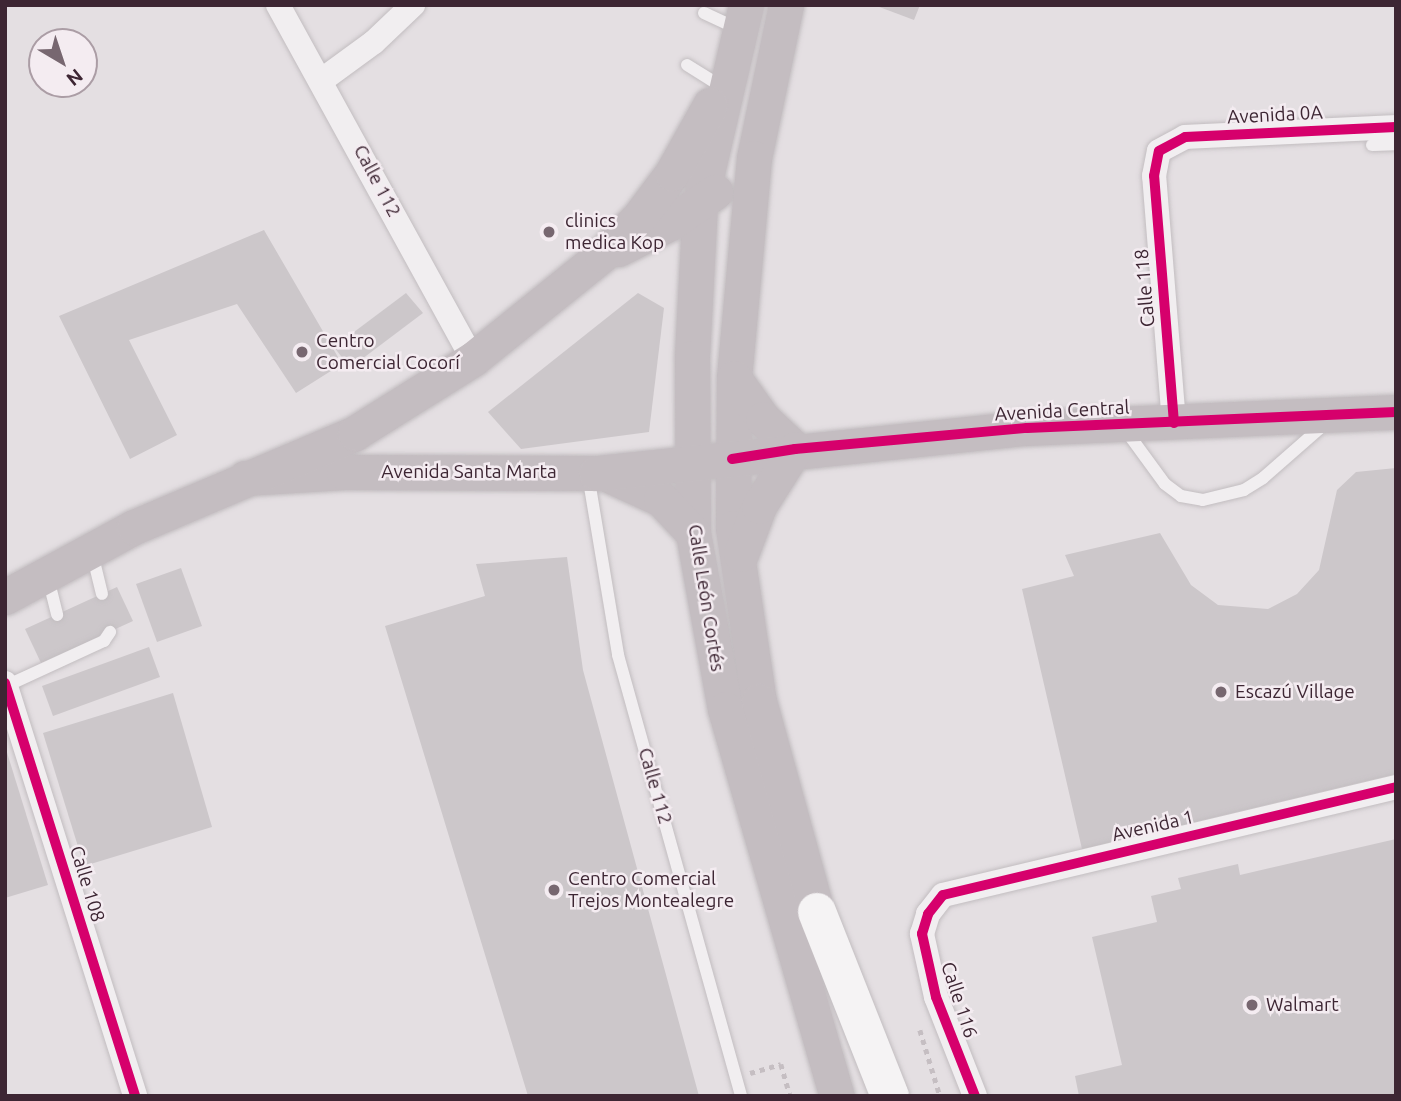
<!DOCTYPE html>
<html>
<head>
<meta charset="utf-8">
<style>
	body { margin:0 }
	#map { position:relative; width:1401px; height:1101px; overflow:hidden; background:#e4dfe2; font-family:Ubuntu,sans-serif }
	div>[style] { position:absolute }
	.building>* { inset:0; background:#ccc7ca }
	.path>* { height:4.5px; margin-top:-2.25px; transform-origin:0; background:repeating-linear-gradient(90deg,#c5bec2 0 5px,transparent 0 10px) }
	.roads { filter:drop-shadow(0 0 2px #c2bdc0) drop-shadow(0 0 2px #c2bdc0) }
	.lane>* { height:12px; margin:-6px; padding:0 6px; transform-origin:6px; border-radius:6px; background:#f1eef0 }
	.street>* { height:24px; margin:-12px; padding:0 12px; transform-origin:12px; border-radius:12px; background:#f1eef0 }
	.secondary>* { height:35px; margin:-17.5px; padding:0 17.5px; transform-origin:17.5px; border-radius:17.5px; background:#c4bdc1 }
	.highway>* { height:38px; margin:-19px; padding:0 19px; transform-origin:19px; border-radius:19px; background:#f5f3f4 }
	.cycleway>* { height:10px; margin:-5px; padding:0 5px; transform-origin:5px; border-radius:5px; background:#d6006c }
	.dots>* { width:19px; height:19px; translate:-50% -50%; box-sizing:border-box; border:4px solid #f4ecf1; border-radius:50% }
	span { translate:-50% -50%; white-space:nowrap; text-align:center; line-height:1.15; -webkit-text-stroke:5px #f4ecf1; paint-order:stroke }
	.street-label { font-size:19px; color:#3d2633 }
	.poi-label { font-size:19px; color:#3d2633 }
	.left { translate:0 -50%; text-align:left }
	.frame { position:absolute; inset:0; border:7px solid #3d2633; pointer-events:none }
	.north { position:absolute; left:28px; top:28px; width:70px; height:70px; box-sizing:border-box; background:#f4ecf1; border:2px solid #ab9da5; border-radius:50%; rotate:141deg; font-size:19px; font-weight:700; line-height:28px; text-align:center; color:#3d2633 }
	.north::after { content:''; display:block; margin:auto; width:24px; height:32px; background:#776770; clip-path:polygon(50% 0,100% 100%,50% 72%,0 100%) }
</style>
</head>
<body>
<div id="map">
	<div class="building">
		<div style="clip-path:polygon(874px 5px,920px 5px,914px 20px)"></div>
		<div style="clip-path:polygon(264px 230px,342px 364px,296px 393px,237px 304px,129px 340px,177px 435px,130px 459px,59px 316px)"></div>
		<div style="clip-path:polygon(406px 293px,423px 313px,350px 368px,334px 347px)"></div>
		<div style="clip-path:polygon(638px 293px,664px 308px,649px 432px,521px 449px,488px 412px)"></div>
		<div style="clip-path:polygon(1396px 468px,1396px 774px,1082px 849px,1022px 589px,1074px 576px,1065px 555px,1160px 533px,1191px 585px,1218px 605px,1268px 609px,1297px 594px,1319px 570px,1337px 490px,1356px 472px)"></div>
		<div style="clip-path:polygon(567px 557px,583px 670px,699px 1096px,528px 1096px,385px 626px,485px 596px,476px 564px)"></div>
		<div style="clip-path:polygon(181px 568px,202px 626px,157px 642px,136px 584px)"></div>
		<div style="clip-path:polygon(117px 587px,133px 621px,41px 663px,25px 629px)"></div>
		<div style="clip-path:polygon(149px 647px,160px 677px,53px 716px,42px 686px)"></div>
		<div style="clip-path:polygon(173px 693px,212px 827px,84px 866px,43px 733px)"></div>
		<div style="clip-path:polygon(5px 746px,48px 885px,5px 898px)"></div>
		<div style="clip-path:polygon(1396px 839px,1396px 1096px,1079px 1096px,1075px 1076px,1122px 1065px,1092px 937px,1157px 922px,1151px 896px,1181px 889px,1178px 878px,1238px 864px,1240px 875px)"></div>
	</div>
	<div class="path">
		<div style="left:920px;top:1030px;width:69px;rotate:73.1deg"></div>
		<div style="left:750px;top:1073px;width:32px;rotate:-16deg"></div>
		<div style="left:781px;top:1064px;width:33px;rotate:74deg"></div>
	</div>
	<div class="roads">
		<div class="lane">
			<div style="left:704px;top:13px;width:38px;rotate:25deg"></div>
			<div style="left:687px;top:65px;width:38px;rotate:32deg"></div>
			<div style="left:1372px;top:145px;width:24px;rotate:-2deg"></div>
			<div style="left:1124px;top:428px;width:69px;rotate:53.8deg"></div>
			<div style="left:1165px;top:484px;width:20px;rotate:37deg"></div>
			<div style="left:1181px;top:496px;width:22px;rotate:10deg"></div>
			<div style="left:1203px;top:500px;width:42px;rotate:-13.7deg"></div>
			<div style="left:1244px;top:490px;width:22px;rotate:-32deg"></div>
			<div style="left:1263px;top:478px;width:85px;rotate:-41.2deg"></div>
			<div style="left:588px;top:475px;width:182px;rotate:80.5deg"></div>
			<div style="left:618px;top:655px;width:458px;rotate:74.4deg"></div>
			<div style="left:92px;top:553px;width:42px;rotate:76.3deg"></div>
			<div style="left:48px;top:578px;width:38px;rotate:76deg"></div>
			<div style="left:6px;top:686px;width:108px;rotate:-24.7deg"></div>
			<div style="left:104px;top:641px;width:11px;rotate:-56deg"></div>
		</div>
		<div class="street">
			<div style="left:278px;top:5px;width:404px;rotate:61.2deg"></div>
			<div style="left:322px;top:80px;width:64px;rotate:-36.2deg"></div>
			<div style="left:374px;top:42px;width:54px;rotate:-43.5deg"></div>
			<div style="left:1174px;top:423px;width:248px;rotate:-94.6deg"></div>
			<div style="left:1154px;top:176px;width:25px;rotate:-79deg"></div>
			<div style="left:1159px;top:151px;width:30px;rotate:-28deg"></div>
			<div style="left:1185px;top:137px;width:211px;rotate:-2.7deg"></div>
			<div style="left:5px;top:683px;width:433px;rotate:72.5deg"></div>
			<div style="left:975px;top:1096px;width:106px;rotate:-111.5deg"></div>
			<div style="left:936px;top:997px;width:65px;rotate:-102.5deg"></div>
			<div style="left:922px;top:934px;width:21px;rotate:-73deg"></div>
			<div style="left:928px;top:914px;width:24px;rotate:-52deg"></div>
			<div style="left:943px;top:895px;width:466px;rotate:-13.4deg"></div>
		</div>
		<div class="secondary">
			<div style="left:746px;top:5px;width:203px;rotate:103.1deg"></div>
			<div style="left:700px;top:203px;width:155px;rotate:93deg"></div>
			<div style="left:692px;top:358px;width:175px;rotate:89.7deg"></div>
			<div style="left:693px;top:533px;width:179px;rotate:79.7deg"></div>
			<div style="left:725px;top:709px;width:403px;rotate:73.9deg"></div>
			<div style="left:786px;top:5px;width:156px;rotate:101.8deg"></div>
			<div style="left:754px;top:158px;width:221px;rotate:95.2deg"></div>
			<div style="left:734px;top:378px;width:150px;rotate:90.4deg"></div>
			<div style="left:733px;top:528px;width:175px;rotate:81.5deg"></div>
			<div style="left:759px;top:701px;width:219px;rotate:74.6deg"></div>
			<div style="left:618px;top:249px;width:58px;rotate:-26.6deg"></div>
			<div style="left:670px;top:223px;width:55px;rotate:-34.6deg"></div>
			<div style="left:734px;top:378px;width:50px;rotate:54.7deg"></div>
			<div style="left:763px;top:419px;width:44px;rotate:43.2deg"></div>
			<div style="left:609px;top:475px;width:57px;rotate:24.8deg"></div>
			<div style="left:661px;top:499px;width:47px;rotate:46.7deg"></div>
			<div style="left:245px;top:478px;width:99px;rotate:-3.5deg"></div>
			<div style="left:344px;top:472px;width:252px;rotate:0.2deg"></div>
			<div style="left:596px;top:473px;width:433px;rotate:-6deg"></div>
			<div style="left:1027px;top:428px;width:369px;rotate:-2.5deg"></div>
			<div style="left:741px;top:554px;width:51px;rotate:-69.4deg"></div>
			<div style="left:759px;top:506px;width:67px;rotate:-57.7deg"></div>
			<div style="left:5px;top:597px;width:147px;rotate:-28.5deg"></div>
			<div style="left:134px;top:527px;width:240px;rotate:-23deg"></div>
			<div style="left:355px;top:433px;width:139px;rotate:-32.1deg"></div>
			<div style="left:473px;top:359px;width:166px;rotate:-38.9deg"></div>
			<div style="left:602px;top:255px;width:54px;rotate:-45.7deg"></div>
			<div style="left:640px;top:216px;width:54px;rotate:-53.3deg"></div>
			<div style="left:672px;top:173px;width:78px;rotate:-60.8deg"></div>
		</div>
		<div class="highway">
			<div style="left:817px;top:912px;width:198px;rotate:68.4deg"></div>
		</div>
	</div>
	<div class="cycleway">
		<div style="left:1174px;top:423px;width:248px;rotate:-94.6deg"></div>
		<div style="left:1154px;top:176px;width:25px;rotate:-79deg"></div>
		<div style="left:1159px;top:151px;width:30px;rotate:-28deg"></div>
		<div style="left:1185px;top:137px;width:211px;rotate:-2.7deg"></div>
		<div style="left:732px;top:459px;width:64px;rotate:-9deg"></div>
		<div style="left:795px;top:449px;width:233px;rotate:-5.2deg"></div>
		<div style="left:1027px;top:428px;width:369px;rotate:-2.5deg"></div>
		<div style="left:5px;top:683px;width:433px;rotate:72.5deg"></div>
		<div style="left:975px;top:1096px;width:106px;rotate:-111.5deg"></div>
		<div style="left:936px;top:997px;width:65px;rotate:-102.5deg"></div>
		<div style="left:922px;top:934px;width:21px;rotate:-73deg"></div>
		<div style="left:928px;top:914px;width:24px;rotate:-52deg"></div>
		<div style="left:943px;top:895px;width:466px;rotate:-13.4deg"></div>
	</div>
	<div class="dots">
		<div style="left:549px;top:232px;background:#776770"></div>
		<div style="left:302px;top:352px;background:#776770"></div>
		<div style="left:1221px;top:692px;background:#776770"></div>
		<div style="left:554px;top:890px;background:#776770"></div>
		<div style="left:1252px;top:1005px;background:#776770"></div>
	</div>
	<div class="street-label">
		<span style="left:1275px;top:115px;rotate:-3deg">Avenida 0A</span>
		<span style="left:377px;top:181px;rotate:62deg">Calle 112</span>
		<span style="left:1145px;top:288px;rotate:-95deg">Calle 118</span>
		<span style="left:1062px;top:411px;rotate:-3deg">Avenida Central</span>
		<span style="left:469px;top:472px">Avenida Santa Marta</span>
		<span style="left:706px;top:598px;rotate:81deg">Calle León Cortés</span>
		<span style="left:655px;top:786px;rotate:74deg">Calle 112</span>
		<span style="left:1153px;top:826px;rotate:-13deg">Avenida 1</span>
		<span style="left:87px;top:884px;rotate:73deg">Calle 108</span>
		<span style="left:959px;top:1000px;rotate:72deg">Calle 116</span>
	</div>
	<div class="poi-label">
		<span class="left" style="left:565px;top:232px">clinics<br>medica Kop</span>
		<span class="left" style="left:316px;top:352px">Centro<br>Comercial Cocorí</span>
		<span class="left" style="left:1235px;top:692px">Escazú Village</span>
		<span class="left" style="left:568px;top:890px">Centro Comercial<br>Trejos Montealegre</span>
		<span class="left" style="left:1266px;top:1005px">Walmart</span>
	</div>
	<div class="frame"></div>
	<div class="north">N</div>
</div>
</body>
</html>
